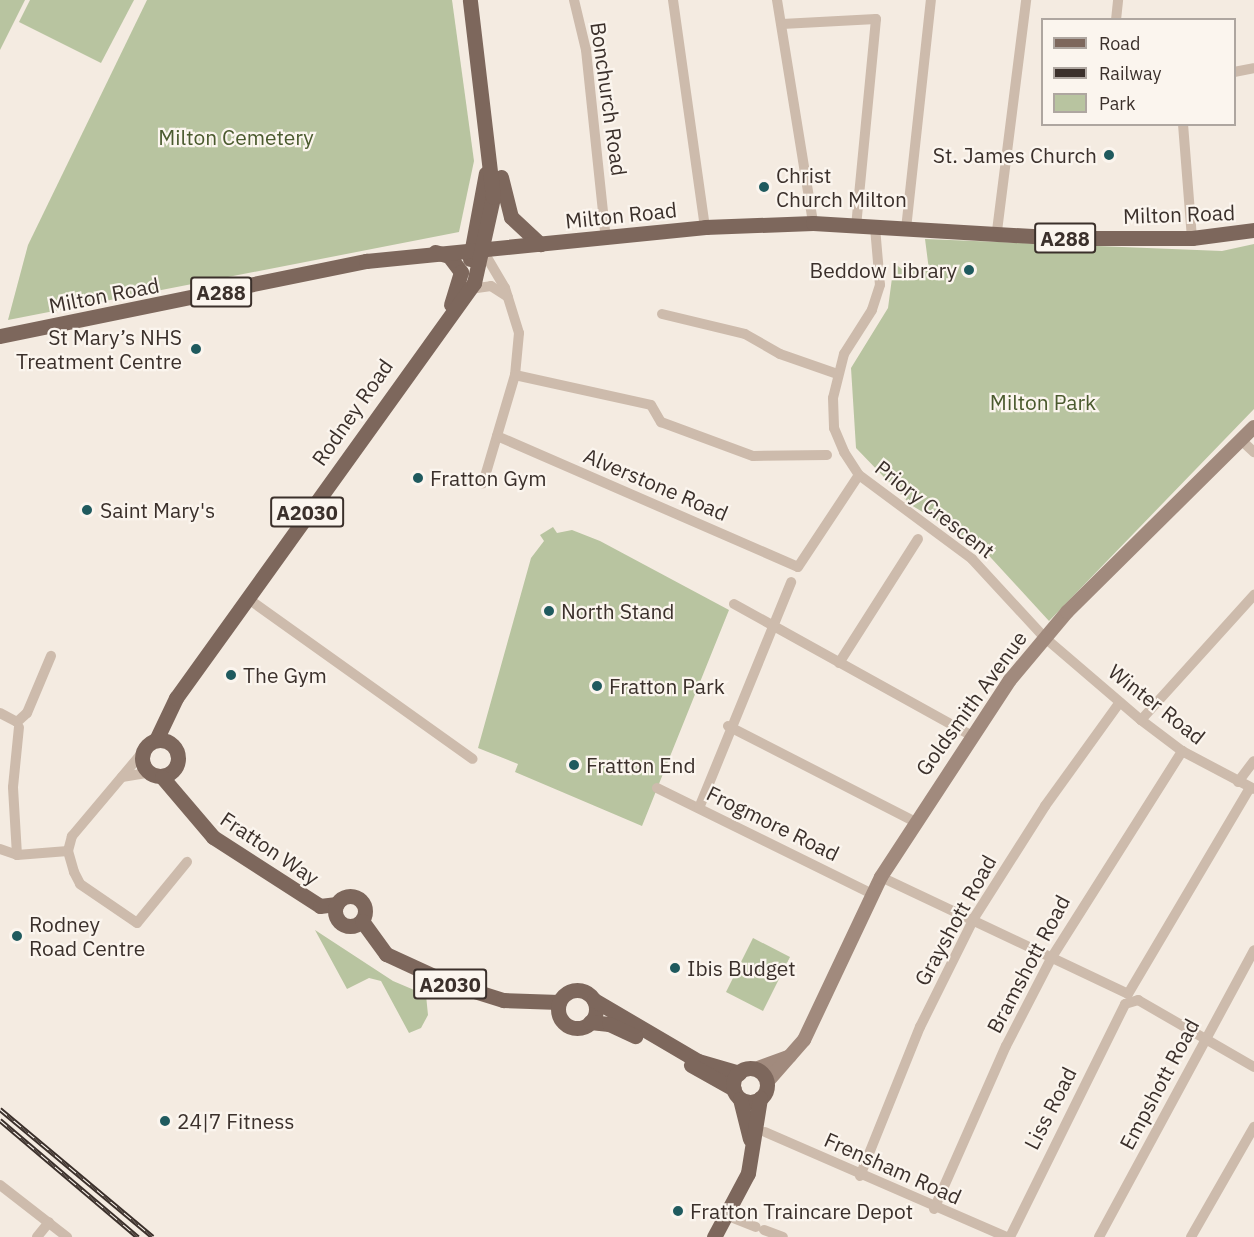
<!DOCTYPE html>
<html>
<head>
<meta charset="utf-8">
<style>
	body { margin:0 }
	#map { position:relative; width:1254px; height:1237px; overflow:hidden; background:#f4ebe1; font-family:"IBM Plex Sans",sans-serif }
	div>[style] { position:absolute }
	.green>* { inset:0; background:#b8c4a0 }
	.minor>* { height:10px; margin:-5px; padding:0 5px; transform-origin:5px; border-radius:5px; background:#cdbbac }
	.secondary>* { height:14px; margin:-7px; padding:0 7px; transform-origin:7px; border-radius:7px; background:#a18a7d }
	.primary>* { height:15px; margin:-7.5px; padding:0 7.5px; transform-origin:7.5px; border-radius:7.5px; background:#7d675c }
	.primary>.ring { margin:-7.5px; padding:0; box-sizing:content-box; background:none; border:15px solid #7d675c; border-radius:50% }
	.rail>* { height:5px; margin-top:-2.5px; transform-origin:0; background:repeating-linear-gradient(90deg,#fbf5ee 0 9px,#3b302b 0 18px); box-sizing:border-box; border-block:2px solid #3b302b }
	.dots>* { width:16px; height:16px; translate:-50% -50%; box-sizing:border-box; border:3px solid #fbf5ee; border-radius:50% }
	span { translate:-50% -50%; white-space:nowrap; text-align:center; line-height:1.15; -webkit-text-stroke:4.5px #fbf5ee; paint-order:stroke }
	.shield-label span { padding:2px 4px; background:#fbf5ee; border:2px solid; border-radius:4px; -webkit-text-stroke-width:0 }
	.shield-label { font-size:20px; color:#3b302b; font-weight:700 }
	.street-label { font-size:21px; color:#3b302b }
	.park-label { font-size:21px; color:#4a5a2e }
	.poi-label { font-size:21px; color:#3b302b }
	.right { translate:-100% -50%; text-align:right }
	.left { translate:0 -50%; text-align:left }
	.legend { position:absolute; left:1041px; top:18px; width:195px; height:108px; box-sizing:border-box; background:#fbf5ee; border:2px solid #aea6a0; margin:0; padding:8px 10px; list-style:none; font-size:18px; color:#3b302b }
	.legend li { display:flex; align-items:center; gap:12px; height:30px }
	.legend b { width:30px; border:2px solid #aea6a0 }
</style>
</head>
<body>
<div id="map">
	<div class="green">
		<div style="clip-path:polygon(0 0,25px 0,0 50px)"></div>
		<div style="clip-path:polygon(30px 0,134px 0,101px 63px,19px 22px)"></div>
		<div style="clip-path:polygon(147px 0,452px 0,474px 161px,459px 232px,8px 320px,28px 245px)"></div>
		<div style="clip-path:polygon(925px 239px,1222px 251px,1254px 244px,1254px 409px,1049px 621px,981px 547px,911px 505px,856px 448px,851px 368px,888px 308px,894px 263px,903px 270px,929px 270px)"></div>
		<div style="clip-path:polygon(553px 527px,557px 533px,572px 530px,600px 541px,729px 610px,642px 826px,515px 772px,518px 764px,478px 748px,531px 558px,544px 541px,540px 535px)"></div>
		<div style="clip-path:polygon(315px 930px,393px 981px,426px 995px,428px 1015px,421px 1028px,409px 1033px,381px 981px,369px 978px,347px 989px)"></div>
		<div style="clip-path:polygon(753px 938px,790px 957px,763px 1011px,726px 992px)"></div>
	</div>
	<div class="minor">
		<div style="left:574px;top:0;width:51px;rotate:76.5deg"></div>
		<div style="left:586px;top:50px;width:191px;rotate:84deg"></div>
		<div style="left:673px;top:0;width:229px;rotate:82deg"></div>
		<div style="left:777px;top:0;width:226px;rotate:80.8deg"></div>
		<div style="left:1116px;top:20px;width:20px;rotate:-84deg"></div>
		<div style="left:782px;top:24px;width:94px;rotate:-3deg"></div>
		<div style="left:876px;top:19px;width:208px;rotate:95.5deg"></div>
		<div style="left:1234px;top:72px;width:20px;rotate:-11deg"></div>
		<div style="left:1183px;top:124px;width:114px;rotate:85.5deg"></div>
		<div style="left:875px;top:227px;width:58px;rotate:85.1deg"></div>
		<div style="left:880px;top:285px;width:26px;rotate:108deg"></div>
		<div style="left:872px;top:310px;width:52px;rotate:122.5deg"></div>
		<div style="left:844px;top:354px;width:45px;rotate:104deg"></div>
		<div style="left:833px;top:398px;width:30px;rotate:88deg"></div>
		<div style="left:834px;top:428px;width:26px;rotate:67deg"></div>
		<div style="left:844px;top:452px;width:27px;rotate:57deg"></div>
		<div style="left:859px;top:475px;width:141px;rotate:36.6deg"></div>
		<div style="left:972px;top:559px;width:106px;rotate:47.3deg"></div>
		<div style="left:1044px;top:637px;width:128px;rotate:40.6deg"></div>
		<div style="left:1141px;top:720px;width:51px;rotate:37.1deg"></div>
		<div style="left:1182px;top:751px;width:81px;rotate:27.8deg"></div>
		<div style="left:906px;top:229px;width:230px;rotate:-83.8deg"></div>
		<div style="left:997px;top:231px;width:233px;rotate:-82.8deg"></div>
		<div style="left:482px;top:249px;width:45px;rotate:59.5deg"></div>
		<div style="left:505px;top:288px;width:47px;rotate:72.7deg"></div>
		<div style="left:519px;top:333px;width:42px;rotate:95.4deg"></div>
		<div style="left:515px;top:375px;width:113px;rotate:106.5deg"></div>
		<div style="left:470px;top:289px;width:21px;rotate:-8deg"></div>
		<div style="left:491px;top:286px;width:20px;rotate:33deg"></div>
		<div style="left:662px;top:314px;width:85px;rotate:13.5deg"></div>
		<div style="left:745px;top:334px;width:40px;rotate:29.7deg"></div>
		<div style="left:780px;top:354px;width:60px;rotate:19.3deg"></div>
		<div style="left:515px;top:375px;width:139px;rotate:12.4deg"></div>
		<div style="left:651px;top:405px;width:20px;rotate:60deg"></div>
		<div style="left:661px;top:422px;width:98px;rotate:20.3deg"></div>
		<div style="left:753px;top:456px;width:74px;rotate:-0.8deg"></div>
		<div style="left:497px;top:436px;width:328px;rotate:23.5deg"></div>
		<div style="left:798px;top:567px;width:110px;rotate:-56.5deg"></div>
		<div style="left:1241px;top:440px;width:18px;rotate:43deg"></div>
		<div style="left:247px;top:598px;width:277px;rotate:35.5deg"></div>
		<div style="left:734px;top:604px;width:270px;rotate:29deg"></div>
		<div style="left:839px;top:663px;width:147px;rotate:-57.5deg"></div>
		<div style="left:0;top:713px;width:19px;rotate:28deg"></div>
		<div style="left:17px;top:722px;width:13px;rotate:-42deg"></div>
		<div style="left:27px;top:713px;width:62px;rotate:-67.2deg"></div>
		<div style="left:1141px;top:720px;width:169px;rotate:-47.9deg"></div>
		<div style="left:728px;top:726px;width:209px;rotate:27.1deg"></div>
		<div style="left:142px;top:753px;width:109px;rotate:130.1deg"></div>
		<div style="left:72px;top:836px;width:16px;rotate:105deg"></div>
		<div style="left:68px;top:851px;width:22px;rotate:74deg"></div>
		<div style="left:74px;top:872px;width:13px;rotate:63deg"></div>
		<div style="left:80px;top:884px;width:69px;rotate:34.4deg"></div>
		<div style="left:137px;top:923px;width:79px;rotate:-50.7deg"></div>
		<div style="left:122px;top:777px;width:26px;rotate:-9deg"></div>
		<div style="left:1238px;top:782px;width:26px;rotate:-53deg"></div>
		<div style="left:657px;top:788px;width:240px;rotate:26.2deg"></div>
		<div style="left:699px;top:808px;width:244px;rotate:-67.8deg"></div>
		<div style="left:0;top:849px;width:18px;rotate:19deg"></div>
		<div style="left:17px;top:855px;width:51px;rotate:-4.5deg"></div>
		<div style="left:17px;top:855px;width:68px;rotate:-93.4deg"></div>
		<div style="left:13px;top:787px;width:60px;rotate:-84.3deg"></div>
		<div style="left:881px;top:877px;width:273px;rotate:25.3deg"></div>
		<div style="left:1128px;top:994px;width:239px;rotate:-59.4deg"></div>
		<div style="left:765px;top:1132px;width:263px;rotate:23.5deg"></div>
		<div style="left:860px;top:1176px;width:161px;rotate:-68.1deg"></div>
		<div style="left:920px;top:1027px;width:122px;rotate:-63.6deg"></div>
		<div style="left:974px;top:918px;width:133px;rotate:-57.6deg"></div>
		<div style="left:1045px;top:806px;width:128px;rotate:-54.2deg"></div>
		<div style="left:0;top:1185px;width:85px;rotate:37.8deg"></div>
		<div style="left:934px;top:1209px;width:178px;rotate:-66.2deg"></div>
		<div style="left:1006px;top:1046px;width:100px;rotate:-62.7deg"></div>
		<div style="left:1052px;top:957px;width:244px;rotate:-57.7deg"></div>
		<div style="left:726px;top:1215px;width:32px;rotate:22deg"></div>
		<div style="left:764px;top:1230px;width:20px;rotate:20deg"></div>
		<div style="left:37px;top:1237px;width:19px;rotate:-51deg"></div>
		<div style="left:1010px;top:1237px;width:260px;rotate:-63.7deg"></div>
		<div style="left:1125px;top:1004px;width:14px;rotate:-17deg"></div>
		<div style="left:1138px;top:1000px;width:134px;rotate:30deg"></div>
		<div style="left:1099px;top:1237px;width:326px;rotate:-61.6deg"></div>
		<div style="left:1191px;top:1237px;width:127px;rotate:-60.2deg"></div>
	</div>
	<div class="secondary">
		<div style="left:755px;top:1069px;width:37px;rotate:-20deg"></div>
		<div style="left:767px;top:1082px;width:56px;rotate:-48.6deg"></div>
		<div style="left:804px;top:1040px;width:180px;rotate:-64.7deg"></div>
		<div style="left:881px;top:877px;width:235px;rotate:-56.8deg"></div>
		<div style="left:1010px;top:680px;width:89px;rotate:-50deg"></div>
		<div style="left:1067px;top:612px;width:263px;rotate:-44.7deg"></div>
	</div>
	<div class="primary">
		<div style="left:501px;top:177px;width:41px;rotate:76deg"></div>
		<div style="left:511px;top:217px;width:40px;rotate:43deg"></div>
		<div style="left:435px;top:252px;width:15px;rotate:16deg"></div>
		<div style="left:449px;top:256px;width:20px;rotate:53deg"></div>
		<div style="left:461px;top:272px;width:34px;rotate:107deg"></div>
		<div style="left:470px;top:259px;width:87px;rotate:-79.5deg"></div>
		<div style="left:0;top:336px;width:374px;rotate:-11.6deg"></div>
		<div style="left:366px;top:261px;width:341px;rotate:-5.7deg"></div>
		<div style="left:705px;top:227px;width:108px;rotate:-2.1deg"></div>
		<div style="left:813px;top:223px;width:250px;rotate:3.4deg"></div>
		<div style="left:1063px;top:238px;width:129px"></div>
		<div style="left:1192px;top:238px;width:63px;rotate:-7.4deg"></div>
		<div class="ring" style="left:142px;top:740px;width:21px;height:21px"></div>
		<div style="left:156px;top:740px;width:47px;rotate:-64.5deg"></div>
		<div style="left:176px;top:698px;width:511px;rotate:-54.32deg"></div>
		<div style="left:474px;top:283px;width:88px;rotate:-77.5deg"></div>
		<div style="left:493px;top:197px;width:198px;rotate:-96.7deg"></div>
		<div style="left:162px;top:777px;width:79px;rotate:49.6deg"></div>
		<div style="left:213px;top:837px;width:127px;rotate:32.8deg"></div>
		<div style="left:320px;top:906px;width:17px;rotate:-7deg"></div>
		<div class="ring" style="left:335px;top:896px;width:15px;height:15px"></div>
		<div style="left:362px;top:921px;width:41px;rotate:54deg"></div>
		<div style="left:386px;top:954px;width:69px;rotate:24.7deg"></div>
		<div style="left:449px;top:983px;width:57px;rotate:17.5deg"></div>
		<div style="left:503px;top:1000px;width:56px;rotate:2deg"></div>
		<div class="ring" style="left:558px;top:990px;width:23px;height:23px"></div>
		<div style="left:594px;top:1000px;width:121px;rotate:30.4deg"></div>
		<div style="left:698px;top:1061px;width:43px;rotate:16.3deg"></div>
		<div style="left:590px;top:1022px;width:19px;rotate:6deg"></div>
		<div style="left:609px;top:1024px;width:29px;rotate:25deg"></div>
		<div style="left:691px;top:1065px;width:49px;rotate:29.2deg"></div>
		<div class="ring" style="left:733px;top:1068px;width:19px;height:19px"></div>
		<div style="left:740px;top:1099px;width:41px;rotate:76deg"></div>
		<div style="left:714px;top:1237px;width:72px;rotate:-62deg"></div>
		<div style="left:748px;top:1173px;width:76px;rotate:-80.9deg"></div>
	</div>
	<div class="rail">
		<div style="left:0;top:1109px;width:199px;rotate:39.9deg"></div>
		<div style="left:0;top:1120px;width:181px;rotate:40.3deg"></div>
	</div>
	<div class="dots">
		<div style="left:1109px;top:155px;background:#1f5a5e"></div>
		<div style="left:764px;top:187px;background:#1f5a5e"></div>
		<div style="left:969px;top:270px;background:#1f5a5e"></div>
		<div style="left:196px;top:349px;background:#1f5a5e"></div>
		<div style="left:418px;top:478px;background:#1f5a5e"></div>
		<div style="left:87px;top:510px;background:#1f5a5e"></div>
		<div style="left:549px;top:611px;background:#1f5a5e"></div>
		<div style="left:231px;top:675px;background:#1f5a5e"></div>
		<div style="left:597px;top:686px;background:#1f5a5e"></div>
		<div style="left:574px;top:765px;background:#1f5a5e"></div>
		<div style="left:17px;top:936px;background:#1f5a5e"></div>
		<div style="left:675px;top:968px;background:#1f5a5e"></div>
		<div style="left:165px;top:1121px;background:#1f5a5e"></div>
		<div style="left:678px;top:1211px;background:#1f5a5e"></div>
	</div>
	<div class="shield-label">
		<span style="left:1065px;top:238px">A288</span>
		<span style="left:221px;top:292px">A288</span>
		<span style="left:307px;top:512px">A2030</span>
		<span style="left:450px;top:984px">A2030</span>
	</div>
	<div class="street-label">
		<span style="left:609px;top:99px;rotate:82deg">Bonchurch Road</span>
		<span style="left:1179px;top:214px;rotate:-2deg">Milton Road</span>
		<span style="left:621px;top:215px;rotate:-6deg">Milton Road</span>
		<span style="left:104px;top:295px;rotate:-11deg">Milton Road</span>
		<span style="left:352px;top:412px;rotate:-55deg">Rodney Road</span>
		<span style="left:656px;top:484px;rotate:23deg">Alverstone Road</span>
		<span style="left:935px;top:509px;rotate:38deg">Priory Crescent</span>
		<span style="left:971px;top:703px;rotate:-54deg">Goldsmith Avenue</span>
		<span style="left:1157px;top:704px;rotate:38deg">Winter Road</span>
		<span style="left:773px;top:823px;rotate:26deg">Frogmore Road</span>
		<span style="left:270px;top:848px;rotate:34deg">Fratton Way</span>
		<span style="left:955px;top:920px;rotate:-61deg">Grayshott Road</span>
		<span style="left:1028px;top:964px;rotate:-62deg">Bramshott Road</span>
		<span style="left:1159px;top:1084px;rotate:-62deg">Empshott Road</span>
		<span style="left:1050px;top:1108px;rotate:-63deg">Liss Road</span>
		<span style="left:893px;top:1168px;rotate:24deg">Frensham Road</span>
	</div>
	<div class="park-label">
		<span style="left:236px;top:137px">Milton Cemetery</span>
		<span style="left:1043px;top:402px">Milton Park</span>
	</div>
	<div class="poi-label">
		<span class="right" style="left:1097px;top:155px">St. James Church</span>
		<span class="left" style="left:776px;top:187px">Christ<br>Church Milton</span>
		<span class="right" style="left:957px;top:270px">Beddow Library</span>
		<span class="right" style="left:182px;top:349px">St Mary’s NHS<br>Treatment Centre</span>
		<span class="left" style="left:430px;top:478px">Fratton Gym</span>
		<span class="left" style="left:100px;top:510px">Saint Mary's</span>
		<span class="left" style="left:561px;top:611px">North Stand</span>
		<span class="left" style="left:243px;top:675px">The Gym</span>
		<span class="left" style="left:609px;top:686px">Fratton Park</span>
		<span class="left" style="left:586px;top:765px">Fratton End</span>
		<span class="left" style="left:29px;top:936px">Rodney<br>Road Centre</span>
		<span class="left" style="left:687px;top:968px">Ibis Budget</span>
		<span class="left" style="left:177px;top:1121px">24|7 Fitness</span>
		<span class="left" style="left:690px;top:1211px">Fratton Traincare Depot</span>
	</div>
	<ul class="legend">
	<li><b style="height:8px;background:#7d675c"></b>Road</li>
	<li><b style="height:8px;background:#3b302b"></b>Railway</li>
	<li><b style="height:16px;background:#b8c4a0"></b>Park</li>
	</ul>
</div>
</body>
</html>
